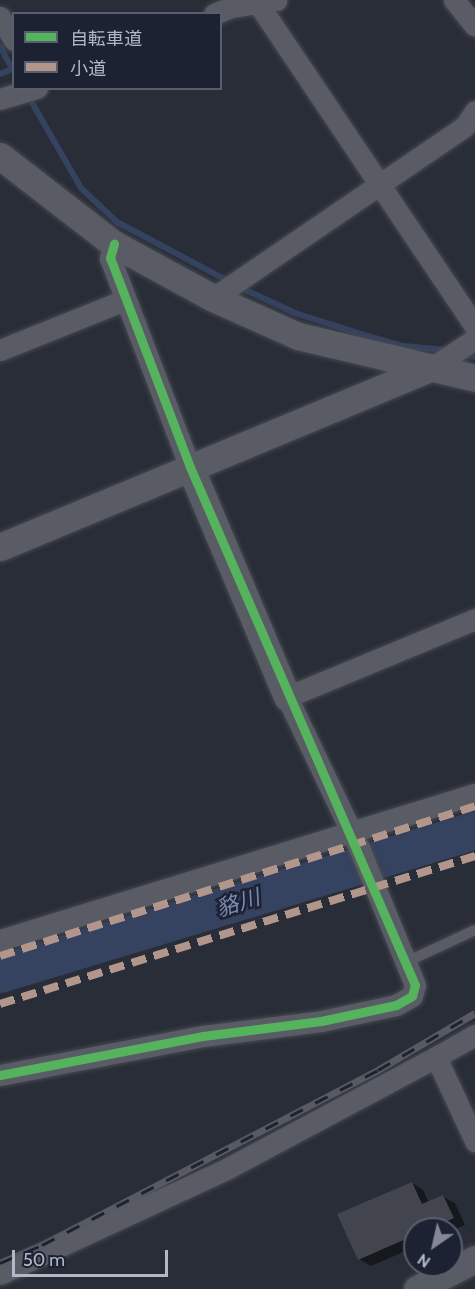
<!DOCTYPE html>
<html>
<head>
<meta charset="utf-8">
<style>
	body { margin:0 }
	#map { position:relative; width:475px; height:1289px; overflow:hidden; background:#292d37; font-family:Cabin,"Noto Sans JP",sans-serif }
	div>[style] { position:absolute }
	.shadow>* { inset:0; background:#0007 }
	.stream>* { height:6px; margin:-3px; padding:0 3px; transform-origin:3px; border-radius:3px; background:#354260 }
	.river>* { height:38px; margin:-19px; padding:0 19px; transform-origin:19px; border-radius:19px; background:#354260 }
	.building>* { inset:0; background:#42454e }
	.roads { filter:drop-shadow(0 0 2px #454850) drop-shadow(0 0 2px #454850) }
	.service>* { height:10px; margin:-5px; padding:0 5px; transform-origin:5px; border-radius:5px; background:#595c65 }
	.minor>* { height:21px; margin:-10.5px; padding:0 10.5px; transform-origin:10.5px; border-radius:10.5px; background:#595c65 }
	.tertiary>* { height:27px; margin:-13.5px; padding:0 13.5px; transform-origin:13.5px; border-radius:13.5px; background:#595c65 }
	.rail>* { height:7px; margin-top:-3.5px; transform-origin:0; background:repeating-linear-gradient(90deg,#1c2232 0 14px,#585a62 0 28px); box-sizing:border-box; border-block:2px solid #585a62 }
	.quiet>* { height:8px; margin-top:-4px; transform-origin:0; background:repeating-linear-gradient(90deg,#b2968c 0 15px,transparent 0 23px) }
	.cycleway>* { height:9px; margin:-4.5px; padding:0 4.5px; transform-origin:4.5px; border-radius:4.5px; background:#56b35d }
	span { translate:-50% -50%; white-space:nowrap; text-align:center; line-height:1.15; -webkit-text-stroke:5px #1c2232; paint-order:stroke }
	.water-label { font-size:22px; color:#7a8bb1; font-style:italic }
	.legend { position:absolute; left:12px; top:12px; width:210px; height:78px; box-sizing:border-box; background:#1c2232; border:2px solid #585e6e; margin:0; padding:8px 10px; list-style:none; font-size:18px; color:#b3b8c8 }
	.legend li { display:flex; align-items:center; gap:12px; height:30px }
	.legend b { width:30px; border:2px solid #585e6e }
	.north { position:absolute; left:403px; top:1217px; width:60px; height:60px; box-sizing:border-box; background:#1c2232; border:2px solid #585e6e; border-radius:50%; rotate:214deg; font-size:16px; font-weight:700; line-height:24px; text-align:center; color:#b3b8c8 }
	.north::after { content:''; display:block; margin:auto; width:21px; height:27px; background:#838795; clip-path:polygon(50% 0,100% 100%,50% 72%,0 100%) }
	.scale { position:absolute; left:12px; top:1250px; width:156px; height:27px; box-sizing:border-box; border:3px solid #b3b8c8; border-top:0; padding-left:8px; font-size:18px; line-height:21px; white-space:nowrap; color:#b3b8c8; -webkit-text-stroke:4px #1c2232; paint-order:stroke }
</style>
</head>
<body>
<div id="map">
	<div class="shadow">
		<div style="clip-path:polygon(412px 1183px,423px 1190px,429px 1203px,443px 1197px,455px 1203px,465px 1225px,451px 1231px,415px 1229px,415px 1247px,371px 1266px,359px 1259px)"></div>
	</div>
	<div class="stream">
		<div style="left:0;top:46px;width:26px;rotate:62deg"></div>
		<div style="left:12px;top:69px;width:13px;rotate:157deg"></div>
		<div style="left:27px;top:94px;width:108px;rotate:60.1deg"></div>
		<div style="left:81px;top:188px;width:50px;rotate:43.4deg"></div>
		<div style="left:117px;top:222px;width:126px;rotate:28deg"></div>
		<div style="left:237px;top:286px;width:64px;rotate:25deg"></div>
		<div style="left:295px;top:313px;width:69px;rotate:17.7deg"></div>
		<div style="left:361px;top:334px;width:44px;rotate:15.9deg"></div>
		<div style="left:403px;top:346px;width:44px;rotate:5.2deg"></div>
		<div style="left:463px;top:354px;width:12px;rotate:14deg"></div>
	</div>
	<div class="river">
		<div style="left:0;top:974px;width:496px;rotate:-16.8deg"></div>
	</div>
	<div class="building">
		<div style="clip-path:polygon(412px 1182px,422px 1204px,443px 1195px,454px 1218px,429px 1229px,415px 1229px,415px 1235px,358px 1260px,337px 1214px)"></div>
	</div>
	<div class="roads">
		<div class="service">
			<div style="left:404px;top:963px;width:78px;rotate:-24.9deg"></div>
		</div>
		<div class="minor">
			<div style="left:454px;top:0;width:33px;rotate:51deg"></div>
			<div style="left:257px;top:2px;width:391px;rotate:56.1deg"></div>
			<div style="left:214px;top:14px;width:18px;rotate:-22deg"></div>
			<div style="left:231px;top:7px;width:46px;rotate:-8.8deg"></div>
			<div style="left:0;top:17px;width:27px;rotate:59deg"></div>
			<div style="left:0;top:99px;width:39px;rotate:-17deg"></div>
			<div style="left:114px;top:244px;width:15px;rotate:106deg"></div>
			<div style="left:110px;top:258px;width:224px;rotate:69.1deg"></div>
			<div style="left:213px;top:298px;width:305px;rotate:-34.3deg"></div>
			<div style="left:465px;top:126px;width:18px;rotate:-56deg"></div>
			<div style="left:0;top:350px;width:135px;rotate:-21.8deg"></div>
			<div style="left:431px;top:368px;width:53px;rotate:-33.4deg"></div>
			<div style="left:0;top:940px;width:497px;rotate:-17.1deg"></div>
			<div style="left:475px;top:1035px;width:45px;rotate:150.6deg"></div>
			<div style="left:436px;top:1057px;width:93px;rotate:65.1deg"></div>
			<div style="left:0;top:1075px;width:207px;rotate:-10.9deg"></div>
			<div style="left:203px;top:1036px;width:119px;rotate:-7.2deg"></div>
			<div style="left:321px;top:1021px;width:77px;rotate:-12deg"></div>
			<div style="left:396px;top:1005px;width:18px;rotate:-29deg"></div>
			<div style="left:412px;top:996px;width:11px;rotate:-75deg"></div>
			<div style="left:415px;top:985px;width:148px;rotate:-112.2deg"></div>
			<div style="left:359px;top:848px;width:167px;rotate:-115.5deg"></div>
			<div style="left:287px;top:697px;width:204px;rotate:-22.5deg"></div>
			<div style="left:0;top:1274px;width:251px;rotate:-24.9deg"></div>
			<div style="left:228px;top:1168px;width:236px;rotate:-28.1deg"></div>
		</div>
		<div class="tertiary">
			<div style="left:0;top:156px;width:144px;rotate:37.7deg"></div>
			<div style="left:114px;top:244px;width:113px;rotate:28.6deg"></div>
			<div style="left:213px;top:298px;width:93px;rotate:24.1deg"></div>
			<div style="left:298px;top:336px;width:182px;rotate:13.3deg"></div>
			<div style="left:190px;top:467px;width:250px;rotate:67.1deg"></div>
			<div style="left:0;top:547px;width:467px;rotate:-22.6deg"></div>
			<div style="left:417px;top:1289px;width:65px;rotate:-27.3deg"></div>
		</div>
	</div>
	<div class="rail">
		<div style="left:0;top:1263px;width:46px;rotate:-23.2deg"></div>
		<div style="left:42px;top:1245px;width:379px;rotate:-27.5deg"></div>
		<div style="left:378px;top:1070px;width:113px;rotate:-30.4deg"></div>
	</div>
	<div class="quiet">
		<div style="left:0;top:956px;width:498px;rotate:-17.5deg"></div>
		<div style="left:0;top:1004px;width:498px;rotate:-17.3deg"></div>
	</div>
	<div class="cycleway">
		<div style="left:0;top:1075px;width:207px;rotate:-10.9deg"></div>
		<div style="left:203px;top:1036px;width:119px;rotate:-7.2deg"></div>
		<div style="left:321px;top:1021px;width:77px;rotate:-12deg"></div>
		<div style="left:396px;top:1005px;width:18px;rotate:-29deg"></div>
		<div style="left:412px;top:996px;width:11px;rotate:-75deg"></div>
		<div style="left:415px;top:985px;width:565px;rotate:-113.48deg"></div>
		<div style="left:190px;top:467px;width:224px;rotate:-110.9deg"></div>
		<div style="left:110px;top:258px;width:15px;rotate:-74deg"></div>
	</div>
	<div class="water-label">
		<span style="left:238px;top:903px;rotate:-17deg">貉川</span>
	</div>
	<ul class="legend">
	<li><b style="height:8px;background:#56b35d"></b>自転車道</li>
	<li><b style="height:8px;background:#b2968c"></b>小道</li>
	</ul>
	<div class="north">N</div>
	<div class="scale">50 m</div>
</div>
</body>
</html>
